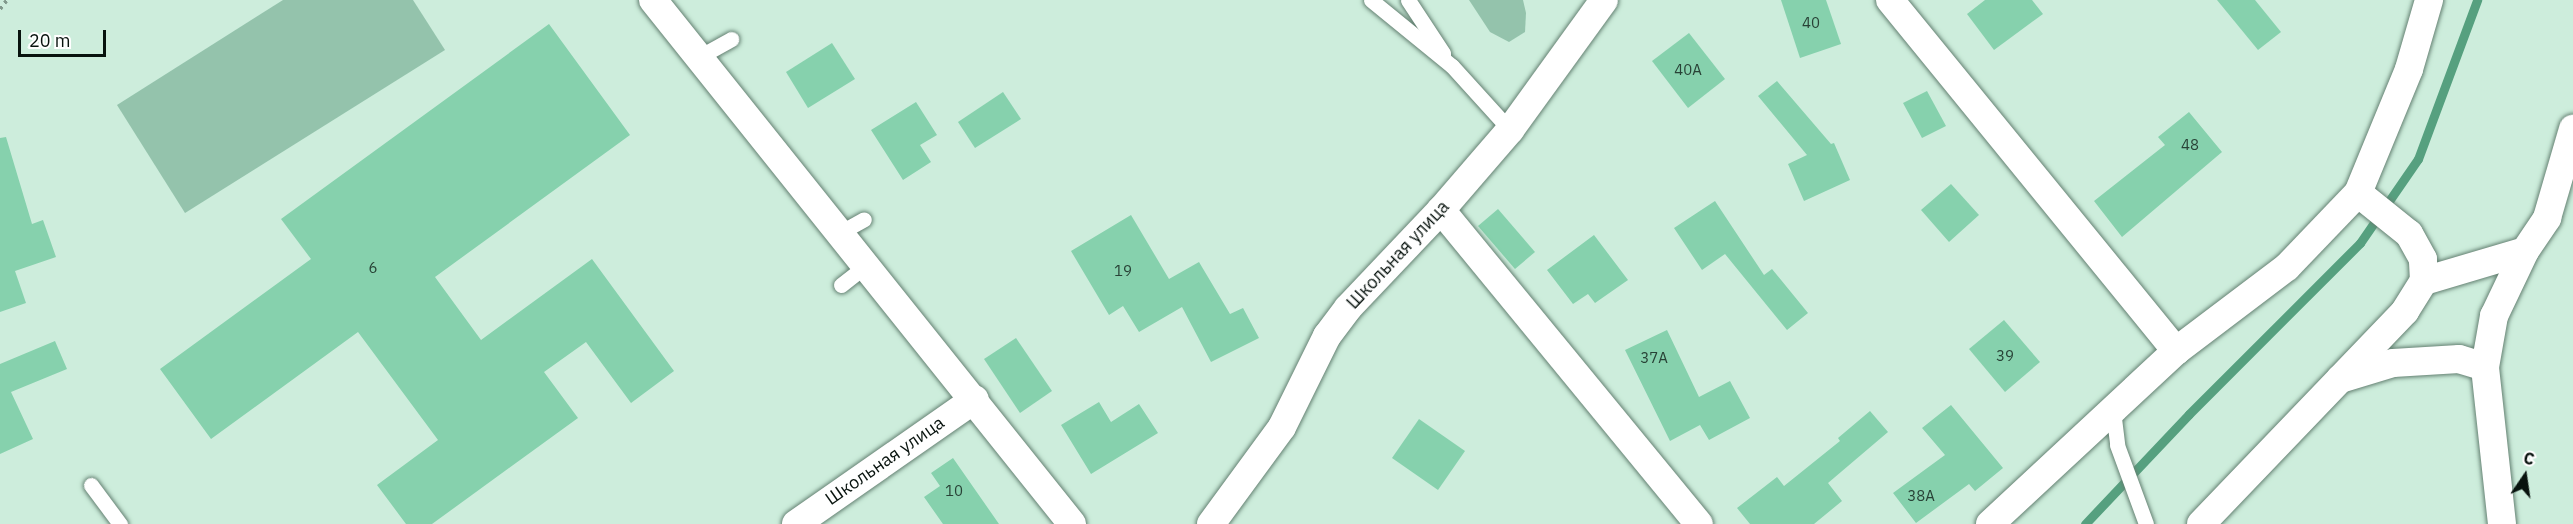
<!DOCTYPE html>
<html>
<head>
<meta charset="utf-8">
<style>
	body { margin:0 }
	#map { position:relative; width:2573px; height:524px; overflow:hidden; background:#cdeddc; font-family:"IBM Plex Sans",sans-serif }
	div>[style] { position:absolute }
	.green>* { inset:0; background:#94c3ac }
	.stream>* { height:9px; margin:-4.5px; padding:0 4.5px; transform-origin:4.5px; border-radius:4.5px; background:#56a07f }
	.building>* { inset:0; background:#86d1ad }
	.path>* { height:4px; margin-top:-2px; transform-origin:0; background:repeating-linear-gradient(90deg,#81998c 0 3px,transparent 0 7.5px) }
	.roads { filter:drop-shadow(0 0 2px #648172) drop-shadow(0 0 2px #648172) }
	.lane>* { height:15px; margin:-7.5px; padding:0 7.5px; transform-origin:7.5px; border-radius:7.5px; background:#fff }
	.street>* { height:28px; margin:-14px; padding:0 14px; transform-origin:14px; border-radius:14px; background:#fff }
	span { translate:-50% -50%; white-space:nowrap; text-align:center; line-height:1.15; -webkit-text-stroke:4.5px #fff; paint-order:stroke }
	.number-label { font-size:15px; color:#284236 }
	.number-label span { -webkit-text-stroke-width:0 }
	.street-label { font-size:18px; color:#08130e }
	.north { position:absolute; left:2495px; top:446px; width:60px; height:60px; -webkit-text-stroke:4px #fff; paint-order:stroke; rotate:13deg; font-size:16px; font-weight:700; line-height:24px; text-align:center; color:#08130e }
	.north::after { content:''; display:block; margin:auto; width:21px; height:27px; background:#08130e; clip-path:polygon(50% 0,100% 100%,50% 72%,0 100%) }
	.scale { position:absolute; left:18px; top:30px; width:88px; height:27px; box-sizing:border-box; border:3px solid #08130e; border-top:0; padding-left:8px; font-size:18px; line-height:21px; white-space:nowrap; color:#08130e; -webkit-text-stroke:4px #fff; paint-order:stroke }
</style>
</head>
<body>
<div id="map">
	<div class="green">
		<div style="clip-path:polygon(283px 0,413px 0,445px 50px,185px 213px,117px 105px)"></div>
		<div style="clip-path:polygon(1469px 0,1523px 0,1526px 13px,1525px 32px,1509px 42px,1490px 32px)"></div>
	</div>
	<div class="stream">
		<div style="left:2085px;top:524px;width:151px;rotate:-46.6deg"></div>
		<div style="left:2189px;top:414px;width:242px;rotate:-45deg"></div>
		<div style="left:2360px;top:243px;width:102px;rotate:-55.4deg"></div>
		<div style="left:2418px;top:159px;width:170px;rotate:-69.6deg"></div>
	</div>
	<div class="building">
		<div style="clip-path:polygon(1781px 0,1826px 0,1841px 44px,1800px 58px)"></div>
		<div style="clip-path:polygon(1985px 0,2032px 0,2043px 14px,1994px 50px,1967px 14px)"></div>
		<div style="clip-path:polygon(2217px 0,2255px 0,2281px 32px,2258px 50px)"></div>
		<div style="clip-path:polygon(549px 24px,630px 135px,435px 277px,481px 340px,592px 259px,674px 371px,631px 403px,586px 342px,544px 372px,578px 418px,432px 524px,406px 524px,377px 485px,438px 440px,358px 332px,211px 439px,160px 369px,311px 259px,281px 219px)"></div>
		<div style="clip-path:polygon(1689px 33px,1725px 79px,1688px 108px,1652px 61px)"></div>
		<div style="clip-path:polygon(832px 43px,855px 79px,808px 108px,786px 72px)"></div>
		<div style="clip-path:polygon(1777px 81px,1831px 144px,1834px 143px,1850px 180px,1804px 201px,1788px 164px,1807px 155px,1758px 96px)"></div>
		<div style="clip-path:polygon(1927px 91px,1946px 126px,1922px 138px,1903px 103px)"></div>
		<div style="clip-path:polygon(1003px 92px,1021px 119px,975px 148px,958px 122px)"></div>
		<div style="clip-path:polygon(916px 102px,937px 135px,920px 145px,931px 162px,903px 180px,871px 130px)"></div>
		<div style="clip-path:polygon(2189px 112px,2222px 152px,2122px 237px,2094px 201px,2165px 145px,2158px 137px)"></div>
		<div style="clip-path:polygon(6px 137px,32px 224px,43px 220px,56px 257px,15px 271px,26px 303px,0 312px,0 138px)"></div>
		<div style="clip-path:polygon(1951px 184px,1979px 215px,1949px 242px,1921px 210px)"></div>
		<div style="clip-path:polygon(1715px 201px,1764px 275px,1772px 269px,1808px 313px,1787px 330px,1725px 254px,1702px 270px,1674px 228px)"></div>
		<div style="clip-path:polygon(1498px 209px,1535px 252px,1515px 269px,1478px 226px)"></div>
		<div style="clip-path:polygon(1131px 215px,1169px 279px,1199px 262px,1230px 314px,1243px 308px,1259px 338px,1211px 362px,1182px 307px,1139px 332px,1123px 306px,1109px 315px,1071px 251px)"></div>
		<div style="clip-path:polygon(1594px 235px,1628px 280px,1595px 303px,1588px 294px,1573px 304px,1547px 270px)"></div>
		<div style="clip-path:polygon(2004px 320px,2040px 362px,2005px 392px,1969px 349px)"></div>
		<div style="clip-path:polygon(1667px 330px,1699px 397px,1730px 381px,1750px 418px,1709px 440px,1700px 425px,1670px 441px,1625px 350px)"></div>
		<div style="clip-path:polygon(1016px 338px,1052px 391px,1020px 413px,984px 359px)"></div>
		<div style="clip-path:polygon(55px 341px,67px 369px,11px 392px,33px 439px,0 454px,0 364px)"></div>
		<div style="clip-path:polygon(1099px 402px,1111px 422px,1139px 404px,1158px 433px,1091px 474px,1061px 425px)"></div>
		<div style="clip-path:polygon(1951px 405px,2003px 468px,1975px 491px,1969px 484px,1916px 523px,1893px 493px,1945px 455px,1922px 428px)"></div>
		<div style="clip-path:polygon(1870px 411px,1888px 432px,1828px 483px,1842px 501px,1814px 524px,1750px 524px,1737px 508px,1777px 477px,1784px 486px,1840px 441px,1838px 438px)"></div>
		<div style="clip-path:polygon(1419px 419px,1465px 451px,1438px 490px,1392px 458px)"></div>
		<div style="clip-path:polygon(953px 458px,999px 524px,943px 524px,924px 497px,940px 486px,931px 473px)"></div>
	</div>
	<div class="path">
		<div style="left:0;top:9px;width:11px;rotate:-52deg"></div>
	</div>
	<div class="roads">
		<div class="lane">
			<div style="left:1371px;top:0;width:104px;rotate:39.2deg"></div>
			<div style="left:1452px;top:66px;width:86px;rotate:47.8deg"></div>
			<div style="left:1408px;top:0;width:64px;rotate:56.6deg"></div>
			<div style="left:699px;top:57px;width:37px;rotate:-29deg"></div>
			<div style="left:841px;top:232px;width:26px;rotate:-29deg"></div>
			<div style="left:841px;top:285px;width:33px;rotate:-38deg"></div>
			<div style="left:2113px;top:410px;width:35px;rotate:83deg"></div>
			<div style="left:2117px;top:445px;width:84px;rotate:69.8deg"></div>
			<div style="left:91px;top:485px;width:49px;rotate:53.4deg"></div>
		</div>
		<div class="street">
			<div style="left:653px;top:0;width:671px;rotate:51.35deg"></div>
			<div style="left:1890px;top:0;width:453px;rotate:50.8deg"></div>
			<div style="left:1441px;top:210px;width:406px;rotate:50.6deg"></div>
			<div style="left:2424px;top:281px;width:105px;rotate:-16.5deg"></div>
			<div style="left:2525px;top:251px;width:40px;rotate:-56deg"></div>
			<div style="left:2547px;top:218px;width:93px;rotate:-73.7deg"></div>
			<div style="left:2340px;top:379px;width:55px;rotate:-16.8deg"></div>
			<div style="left:2393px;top:363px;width:66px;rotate:-3.5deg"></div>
			<div style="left:2459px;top:359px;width:27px;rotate:17deg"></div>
			<div style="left:796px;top:524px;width:218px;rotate:-34.9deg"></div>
			<div style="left:1211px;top:524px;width:120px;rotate:-53.8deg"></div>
			<div style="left:1282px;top:427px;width:102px;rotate:-63.7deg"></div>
			<div style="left:1327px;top:336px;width:35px;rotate:-53deg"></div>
			<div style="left:1348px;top:308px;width:135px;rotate:-46.5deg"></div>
			<div style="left:1441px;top:210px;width:106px;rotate:-49.2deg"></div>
			<div style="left:1510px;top:130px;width:160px;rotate:-54.1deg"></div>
			<div style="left:1990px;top:524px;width:254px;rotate:-42.9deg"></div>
			<div style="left:2176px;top:351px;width:139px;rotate:-37.1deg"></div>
			<div style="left:2287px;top:267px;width:103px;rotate:-46.2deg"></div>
			<div style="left:2358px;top:193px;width:134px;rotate:-67.6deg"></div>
			<div style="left:2409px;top:69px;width:72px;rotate:-73.8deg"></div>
			<div style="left:2201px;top:524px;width:295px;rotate:-46.2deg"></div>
			<div style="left:2405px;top:311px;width:36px;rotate:-58deg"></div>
			<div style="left:2424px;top:281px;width:22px;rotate:-93deg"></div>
			<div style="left:2423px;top:259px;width:29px;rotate:-119deg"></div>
			<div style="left:2409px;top:234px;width:65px;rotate:-141.2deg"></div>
			<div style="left:2502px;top:524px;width:158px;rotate:-96.2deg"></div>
			<div style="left:2485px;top:367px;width:52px;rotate:-80deg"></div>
			<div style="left:2494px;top:316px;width:72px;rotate:-64.5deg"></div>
		</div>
	</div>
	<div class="number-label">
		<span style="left:1811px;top:23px">40</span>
		<span style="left:1688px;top:70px">40А</span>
		<span style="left:2190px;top:145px">48</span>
		<span style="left:373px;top:268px">6</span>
		<span style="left:1123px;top:271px">19</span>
		<span style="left:2005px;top:356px">39</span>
		<span style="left:1654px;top:358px">37А</span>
		<span style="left:954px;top:491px">10</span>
		<span style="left:1921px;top:496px">38А</span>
	</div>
	<div class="street-label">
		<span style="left:1398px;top:255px;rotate:-47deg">Школьная улица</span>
		<span style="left:885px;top:461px;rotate:-35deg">Школьная улица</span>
	</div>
	<div class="north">С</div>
	<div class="scale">20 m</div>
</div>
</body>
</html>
